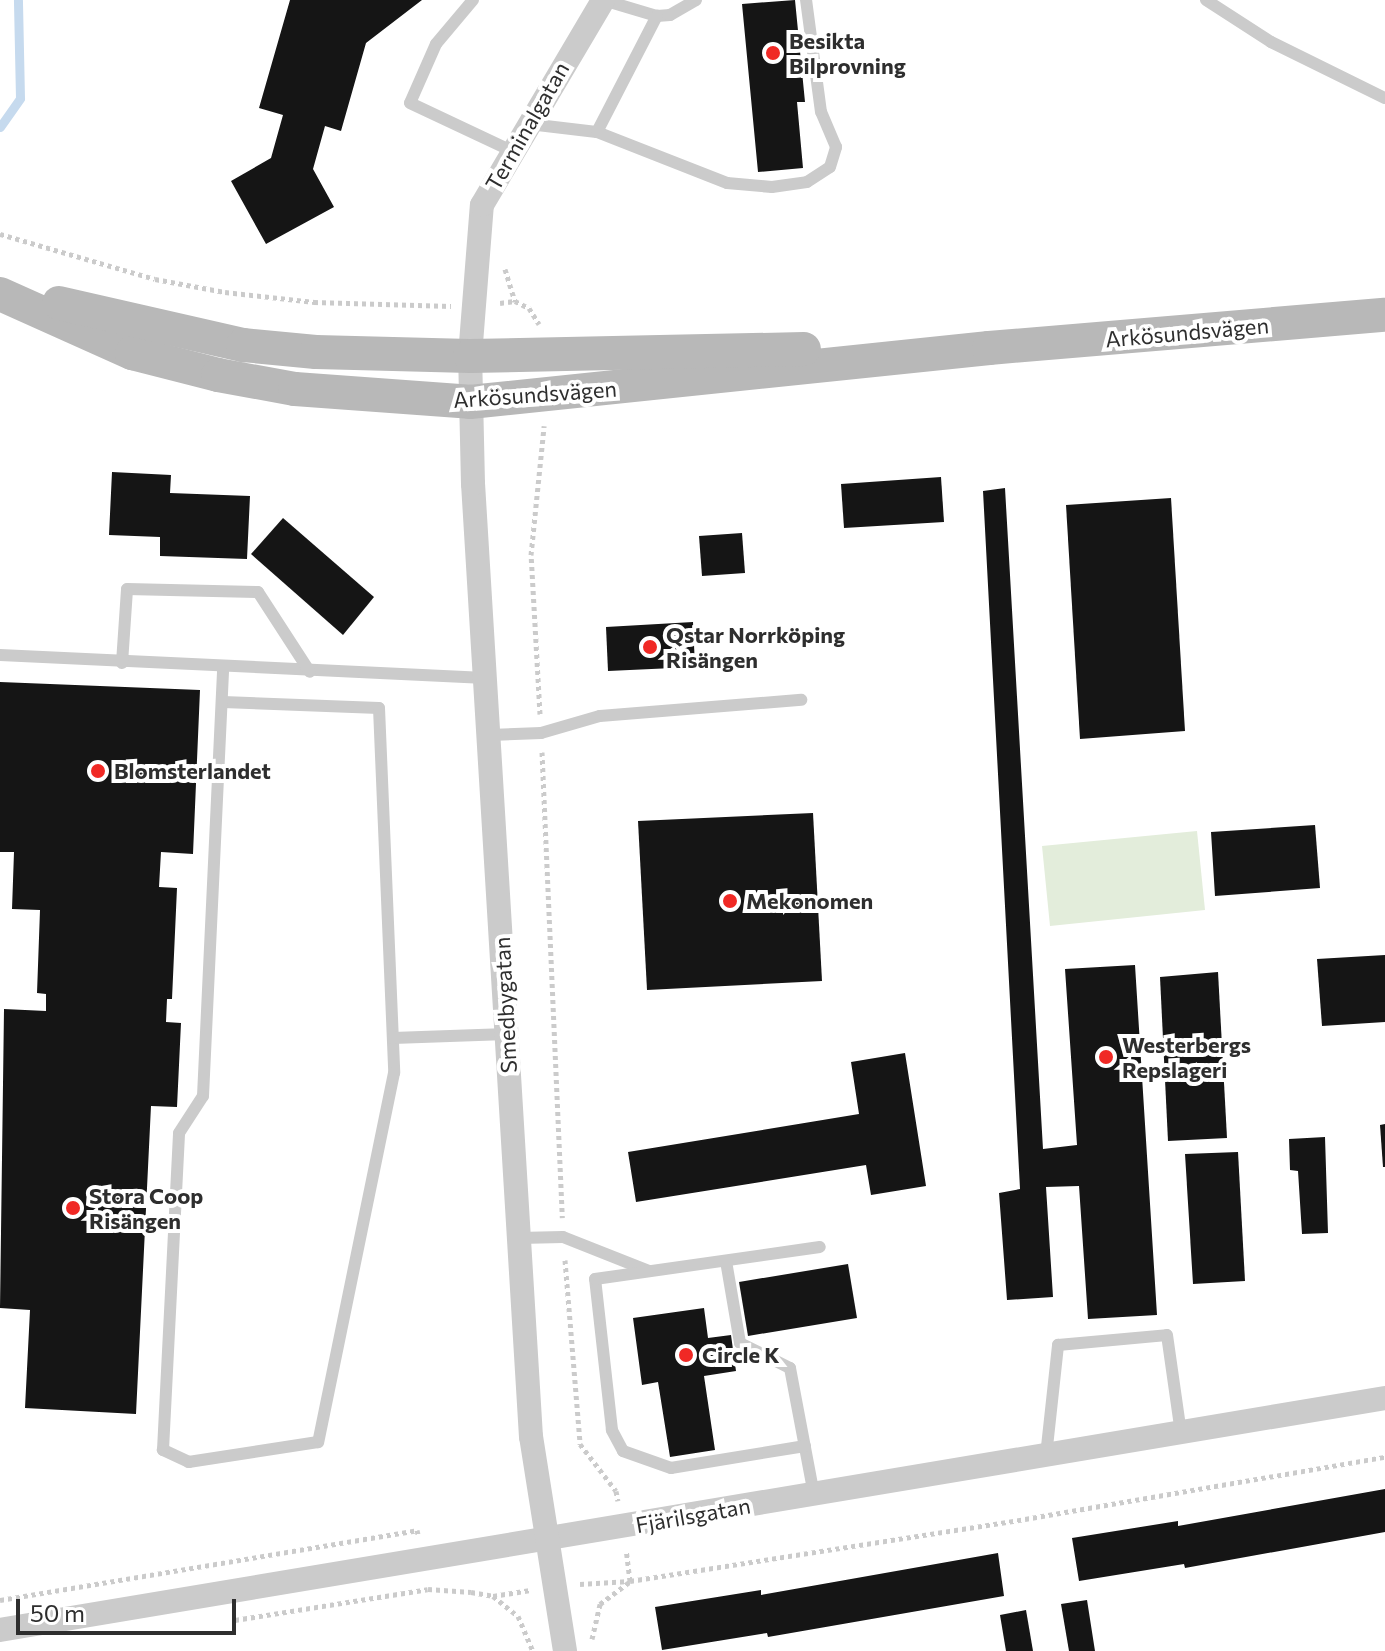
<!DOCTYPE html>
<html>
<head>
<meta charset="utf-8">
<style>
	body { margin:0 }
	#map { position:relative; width:1385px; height:1651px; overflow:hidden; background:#fff; font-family:Commissioner,sans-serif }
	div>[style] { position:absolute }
	.green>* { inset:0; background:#e3eddb }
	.stream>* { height:9px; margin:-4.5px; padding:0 4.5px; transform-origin:4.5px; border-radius:4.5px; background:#c6daee }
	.building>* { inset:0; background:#151515 }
	.path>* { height:5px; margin-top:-2.5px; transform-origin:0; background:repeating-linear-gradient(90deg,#cbcbcb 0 4px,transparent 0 8px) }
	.lane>* { height:12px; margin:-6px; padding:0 6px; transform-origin:6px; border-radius:6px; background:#cbcbcb }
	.street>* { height:24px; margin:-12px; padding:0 12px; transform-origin:12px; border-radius:12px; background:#cbcbcb }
	.secondary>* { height:34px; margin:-17px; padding:0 17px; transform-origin:17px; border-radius:17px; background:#b8b8b8 }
	.dots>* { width:22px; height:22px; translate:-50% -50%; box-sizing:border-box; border:4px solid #fff; border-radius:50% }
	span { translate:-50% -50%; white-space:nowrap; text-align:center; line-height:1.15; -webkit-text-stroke:8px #fff; paint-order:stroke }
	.poi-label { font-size:22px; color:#2e2e2e; font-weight:700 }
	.left { translate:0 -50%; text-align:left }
	.street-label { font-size:22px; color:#2e2e2e }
	.scale { position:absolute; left:16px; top:1599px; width:220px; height:36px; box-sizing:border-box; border:4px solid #2e2e2e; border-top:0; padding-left:10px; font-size:24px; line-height:28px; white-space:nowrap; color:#2e2e2e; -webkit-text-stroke:6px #fff; paint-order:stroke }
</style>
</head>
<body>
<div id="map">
	<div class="green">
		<div style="clip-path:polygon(1197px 831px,1205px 910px,1050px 926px,1042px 846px)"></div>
	</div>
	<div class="stream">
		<div style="left:0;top:127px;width:35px;rotate:-55deg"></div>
		<div style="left:20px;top:98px;width:98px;rotate:-91.2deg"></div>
	</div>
	<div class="building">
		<div style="clip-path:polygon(290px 0,422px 0,366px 43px,341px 131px,325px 126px,313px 169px,334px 207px,266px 244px,231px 181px,271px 158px,283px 115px,259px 108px)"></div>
		<div style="clip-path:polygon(795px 0,805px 102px,797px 102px,803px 168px,758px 172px,742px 4px)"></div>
		<div style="clip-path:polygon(112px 472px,171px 475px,170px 493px,250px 496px,247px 559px,160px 556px,160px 537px,109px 535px)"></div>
		<div style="clip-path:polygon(941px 477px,944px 522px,844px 528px,841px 484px)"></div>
		<div style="clip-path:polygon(1005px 488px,1043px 1149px,1077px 1145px,1065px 969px,1135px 965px,1157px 1315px,1088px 1319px,1079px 1186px,1046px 1187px,1053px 1297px,1007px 1300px,999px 1193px,1020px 1189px,983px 491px)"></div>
		<div style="clip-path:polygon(1171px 498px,1185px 731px,1080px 739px,1066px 505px)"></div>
		<div style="clip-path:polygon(283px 518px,374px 597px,343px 635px,251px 554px)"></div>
		<div style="clip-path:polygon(742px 533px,745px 573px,702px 576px,699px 536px)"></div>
		<div style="clip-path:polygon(693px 622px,695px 667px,608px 671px,606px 627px)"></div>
		<div style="clip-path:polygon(0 682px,200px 690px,193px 854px,161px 852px,159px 887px,177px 888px,172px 999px,167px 999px,166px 1022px,181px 1023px,177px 1107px,151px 1106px,136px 1414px,25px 1408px,30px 1310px,0 1308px,4px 1009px,46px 1011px,46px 994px,37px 993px,40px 910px,12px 909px,14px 852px,0 852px)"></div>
		<div style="clip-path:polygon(813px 813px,822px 981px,647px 990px,638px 821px)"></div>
		<div style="clip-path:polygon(1315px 825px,1320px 888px,1215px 896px,1211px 832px)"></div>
		<div style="clip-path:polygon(1385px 955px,1385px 1022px,1322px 1026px,1317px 959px)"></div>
		<div style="clip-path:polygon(1218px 972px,1227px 1138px,1168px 1141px,1160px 977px)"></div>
		<div style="clip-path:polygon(905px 1053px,926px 1186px,871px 1195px,866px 1165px,636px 1202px,628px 1152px,859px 1114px,851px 1062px)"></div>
		<div style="clip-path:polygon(1385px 1124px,1385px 1167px,1383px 1167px,1380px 1125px)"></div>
		<div style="clip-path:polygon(1325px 1137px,1328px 1233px,1302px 1234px,1298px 1171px,1290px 1170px,1289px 1139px)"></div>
		<div style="clip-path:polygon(1238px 1152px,1245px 1281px,1193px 1284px,1185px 1154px)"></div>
		<div style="clip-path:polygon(848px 1264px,857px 1318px,748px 1336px,739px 1282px)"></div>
		<div style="clip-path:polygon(704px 1308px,708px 1338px,731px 1335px,736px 1371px,704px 1376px,715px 1450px,670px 1457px,658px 1382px,642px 1385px,633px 1318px)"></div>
		<div style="clip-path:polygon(1385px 1489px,1385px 1532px,1185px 1568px,1184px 1564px,1079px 1581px,1072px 1538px,1178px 1521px,1178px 1526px)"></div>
		<div style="clip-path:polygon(998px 1553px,1004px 1596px,768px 1637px,767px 1633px,662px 1650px,655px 1607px,761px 1590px,761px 1595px)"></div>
		<div style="clip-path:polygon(1087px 1600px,1095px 1651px,1069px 1651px,1061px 1604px)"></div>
		<div style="clip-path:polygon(1026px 1610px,1033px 1651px,1006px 1651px,1000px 1615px)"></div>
	</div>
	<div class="path">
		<div style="left:0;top:234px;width:161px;rotate:16.2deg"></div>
		<div style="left:155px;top:279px;width:71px;rotate:10.5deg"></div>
		<div style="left:225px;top:292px;width:90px;rotate:6.4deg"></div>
		<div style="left:314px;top:302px;width:137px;rotate:1.7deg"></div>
		<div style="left:505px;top:269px;width:34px;rotate:73deg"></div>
		<div style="left:500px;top:303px;width:15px;rotate:-8deg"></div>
		<div style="left:515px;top:301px;width:16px;rotate:27deg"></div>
		<div style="left:529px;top:308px;width:19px;rotate:58deg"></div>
		<div style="left:540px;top:714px;width:159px;rotate:-93.2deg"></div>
		<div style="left:531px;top:555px;width:130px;rotate:-84.2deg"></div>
		<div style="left:542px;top:752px;width:466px;rotate:87.5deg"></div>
		<div style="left:565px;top:1260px;width:185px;rotate:85.3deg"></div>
		<div style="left:580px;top:1444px;width:59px;rotate:52.5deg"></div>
		<div style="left:616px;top:1491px;width:10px;rotate:79deg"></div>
		<div style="left:580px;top:1584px;width:50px;rotate:-3.4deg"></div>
		<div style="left:630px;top:1581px;width:400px;rotate:-8.9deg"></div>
		<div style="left:1025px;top:1519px;width:365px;rotate:-9.8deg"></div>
		<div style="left:493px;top:1596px;width:38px;rotate:-9deg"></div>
		<div style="left:0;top:1600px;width:423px;rotate:-9.5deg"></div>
		<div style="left:417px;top:1530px;width:4px;rotate:76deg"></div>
		<div style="left:235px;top:1620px;width:195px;rotate:-9.1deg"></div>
		<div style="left:428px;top:1589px;width:43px;rotate:4deg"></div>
		<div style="left:471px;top:1592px;width:22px;rotate:10deg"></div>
		<div style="left:493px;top:1596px;width:32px;rotate:39deg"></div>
		<div style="left:518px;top:1616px;width:38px;rotate:67deg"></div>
		<div style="left:592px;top:1639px;width:36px;rotate:-77deg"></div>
		<div style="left:600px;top:1604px;width:38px;rotate:-37deg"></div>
		<div style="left:630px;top:1581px;width:31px;rotate:-97deg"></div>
	</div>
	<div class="lane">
		<div style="left:473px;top:0;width:57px;rotate:130.1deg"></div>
		<div style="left:436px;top:44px;width:64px;rotate:113.8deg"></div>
		<div style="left:410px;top:103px;width:110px;rotate:25.2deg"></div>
		<div style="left:603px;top:0;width:56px;rotate:16.5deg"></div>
		<div style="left:657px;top:16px;width:13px;rotate:-4deg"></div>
		<div style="left:670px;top:15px;width:30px;rotate:-30deg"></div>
		<div style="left:1206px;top:0;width:77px;rotate:32.9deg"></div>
		<div style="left:1271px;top:42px;width:127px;rotate:26.2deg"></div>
		<div style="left:529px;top:124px;width:68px;rotate:6.7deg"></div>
		<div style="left:597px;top:132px;width:140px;rotate:21.4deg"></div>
		<div style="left:727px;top:183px;width:45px;rotate:5.1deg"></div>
		<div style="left:772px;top:187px;width:35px;rotate:-8deg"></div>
		<div style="left:807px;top:182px;width:27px;rotate:-33deg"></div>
		<div style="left:830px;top:167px;width:21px;rotate:-73deg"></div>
		<div style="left:836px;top:147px;width:38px;rotate:-113deg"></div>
		<div style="left:821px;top:112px;width:113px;rotate:-97.6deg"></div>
		<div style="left:597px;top:132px;width:131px;rotate:-62.7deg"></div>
		<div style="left:0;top:655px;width:486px;rotate:2.7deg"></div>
		<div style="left:122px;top:663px;width:74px;rotate:-86.1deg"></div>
		<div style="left:127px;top:589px;width:131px;rotate:1.3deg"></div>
		<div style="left:258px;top:592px;width:95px;rotate:57deg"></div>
		<div style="left:223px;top:702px;width:156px;rotate:2.2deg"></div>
		<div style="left:379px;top:708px;width:365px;rotate:87.6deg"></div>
		<div style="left:394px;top:1073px;width:377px;rotate:101.6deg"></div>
		<div style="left:318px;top:1442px;width:131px;rotate:171.2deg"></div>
		<div style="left:189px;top:1462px;width:29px;rotate:-155deg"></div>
		<div style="left:163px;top:1450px;width:317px;rotate:-87.1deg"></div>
		<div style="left:179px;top:1133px;width:44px;rotate:-57deg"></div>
		<div style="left:203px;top:1096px;width:427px;rotate:-87.3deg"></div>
		<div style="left:490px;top:735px;width:51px;rotate:-2.2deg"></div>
		<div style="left:541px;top:733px;width:61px;rotate:-16.1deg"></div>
		<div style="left:600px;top:716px;width:202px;rotate:-4.6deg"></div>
		<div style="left:393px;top:1038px;width:114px;rotate:-2deg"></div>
		<div style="left:519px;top:1238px;width:44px;rotate:-1.3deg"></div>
		<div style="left:563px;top:1237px;width:92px;rotate:21.6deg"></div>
		<div style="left:726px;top:1261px;width:83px;rotate:80.3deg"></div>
		<div style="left:740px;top:1343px;width:56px;rotate:26.6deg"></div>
		<div style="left:790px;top:1368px;width:129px;rotate:79.3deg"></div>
		<div style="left:805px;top:1446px;width:136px;rotate:170.7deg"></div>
		<div style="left:671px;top:1468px;width:51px;rotate:-160.5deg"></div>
		<div style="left:623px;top:1451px;width:24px;rotate:-118deg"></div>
		<div style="left:612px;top:1430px;width:152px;rotate:-96.4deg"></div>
		<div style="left:595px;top:1279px;width:227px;rotate:-8.1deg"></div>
		<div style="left:1046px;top:1456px;width:112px;rotate:-83.8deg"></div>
		<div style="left:1058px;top:1345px;width:109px;rotate:-5.2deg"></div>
		<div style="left:1167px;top:1335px;width:99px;rotate:81.9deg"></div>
	</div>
	<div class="street">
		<div style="left:0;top:1630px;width:1404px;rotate:-9.51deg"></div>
		<div style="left:565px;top:1651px;width:217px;rotate:-99deg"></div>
		<div style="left:531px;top:1437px;width:955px;rotate:-93.48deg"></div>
		<div style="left:473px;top:484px;width:128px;rotate:-91.3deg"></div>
		<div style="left:470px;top:356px;width:151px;rotate:-85.5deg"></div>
		<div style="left:482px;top:205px;width:238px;rotate:-59.4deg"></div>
	</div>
	<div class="secondary">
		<div style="left:0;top:294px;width:145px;rotate:24.1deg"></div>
		<div style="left:132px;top:353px;width:89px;rotate:14.3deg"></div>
		<div style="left:218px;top:375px;width:78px;rotate:10.3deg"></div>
		<div style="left:295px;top:389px;width:175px;rotate:4.2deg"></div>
		<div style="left:470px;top:402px;width:522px;rotate:-5.94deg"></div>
		<div style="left:989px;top:348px;width:397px;rotate:-4.8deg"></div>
		<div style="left:59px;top:303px;width:189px;rotate:12.9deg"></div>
		<div style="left:243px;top:345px;width:73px;rotate:5.5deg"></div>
		<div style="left:316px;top:352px;width:154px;rotate:1.5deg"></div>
		<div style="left:470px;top:356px;width:334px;rotate:-1.2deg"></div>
	</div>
	<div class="dots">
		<div style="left:773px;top:53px;background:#f02925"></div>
		<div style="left:650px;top:647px;background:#f02925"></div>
		<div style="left:98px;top:771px;background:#f02925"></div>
		<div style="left:730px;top:901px;background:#f02925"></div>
		<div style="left:1106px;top:1057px;background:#f02925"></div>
		<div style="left:73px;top:1208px;background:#f02925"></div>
		<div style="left:686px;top:1355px;background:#f02925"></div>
	</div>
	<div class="poi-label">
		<span class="left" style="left:789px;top:53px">Besikta<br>Bilprovning</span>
		<span class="left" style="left:666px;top:647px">Qstar Norrköping<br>Risängen</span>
		<span class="left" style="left:114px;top:771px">Blomsterlandet</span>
		<span class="left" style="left:746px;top:901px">Mekonomen</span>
		<span class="left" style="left:1122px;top:1057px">Westerbergs<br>Repslageri</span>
		<span class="left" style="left:89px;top:1208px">Stora Coop<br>Risängen</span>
		<span class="left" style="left:702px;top:1355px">Circle K</span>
	</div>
	<div class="street-label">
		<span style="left:527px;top:126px;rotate:-60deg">Terminalgatan</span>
		<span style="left:1187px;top:332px;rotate:-5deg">Arkösundsvägen</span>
		<span style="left:535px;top:394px;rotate:-4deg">Arkösundsvägen</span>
		<span style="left:505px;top:1005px;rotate:-93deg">Smedbygatan</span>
		<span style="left:693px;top:1515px;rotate:-10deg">Fjärilsgatan</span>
	</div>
	<div class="scale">50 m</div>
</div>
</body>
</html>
